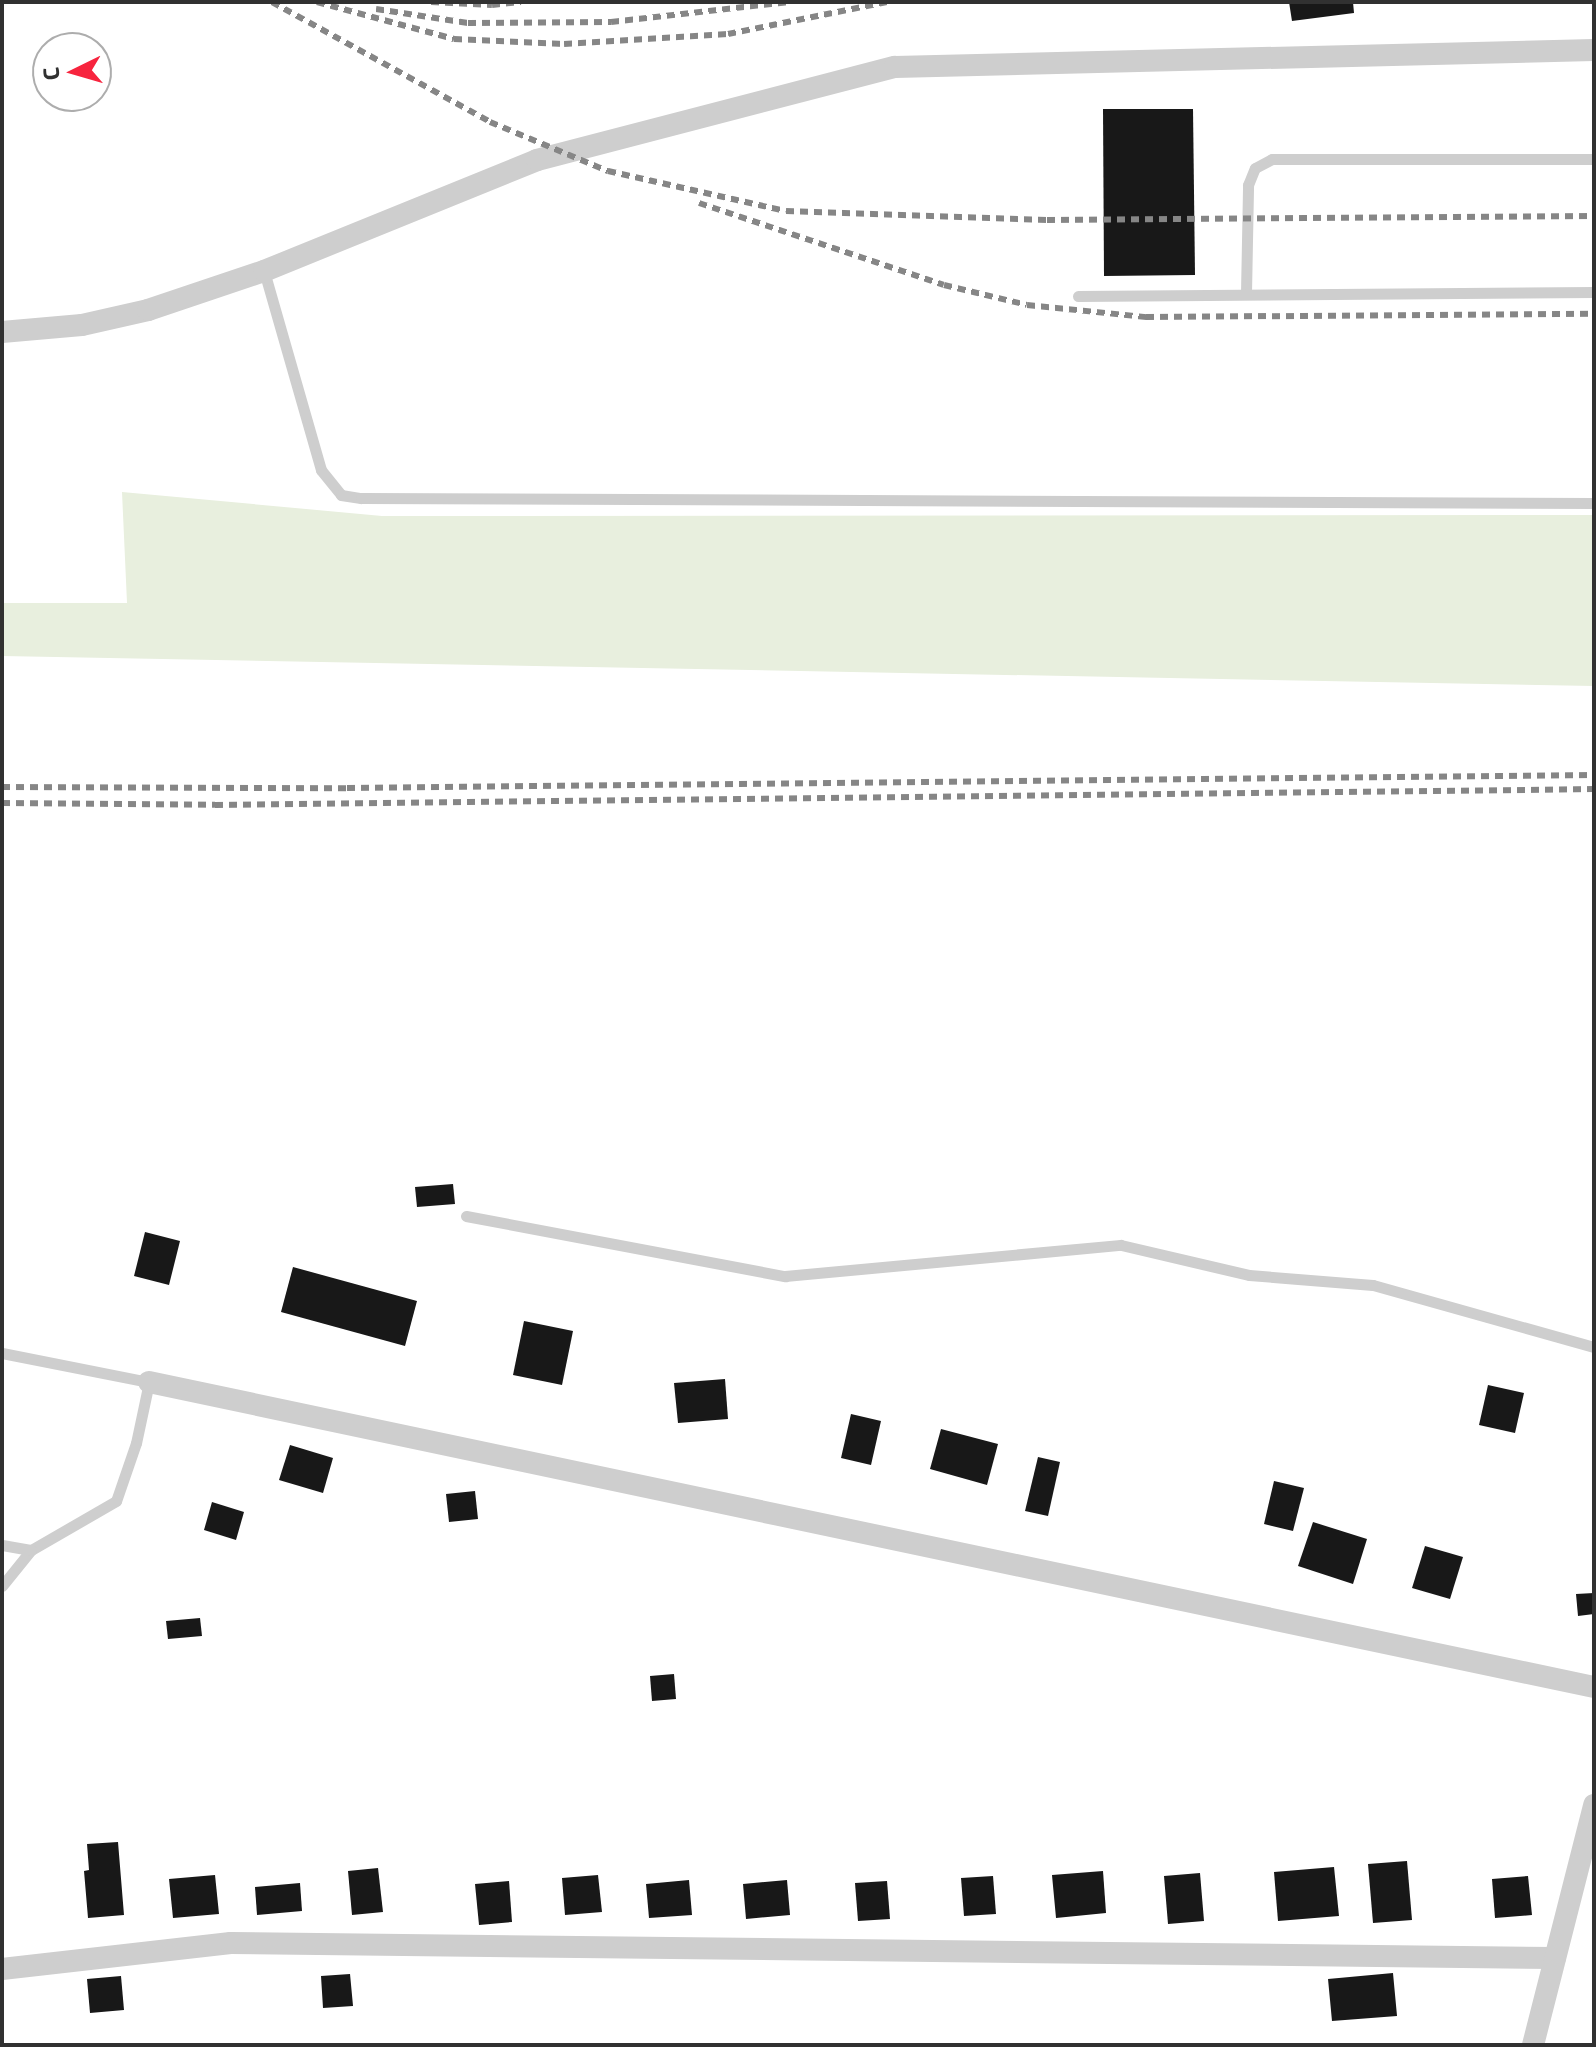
<!DOCTYPE html>
<html>
<head>
<meta charset="utf-8">
<style>
	body { margin:0 }
	#map { position:relative; width:1596px; height:2047px; overflow:hidden; background:#fff; font-family:"Exo 2",sans-serif }
	div>[style] { position:absolute }
	.green>* { inset:0; background:#e8efde }
	.building>* { inset:0; background:#181818 }
	.service>* { height:11px; margin:-5.5px; padding:0 5.5px; transform-origin:5.5px; border-radius:5.5px; background:#cecece }
	.minor>* { height:22px; margin:-11px; padding:0 11px; transform-origin:11px; border-radius:11px; background:#cecece }
	.rail>* { height:6px; margin-top:-3px; transform-origin:0; background:repeating-linear-gradient(90deg,#868686 0 8px,transparent 0 14px) }
	span { translate:-50% -50%; white-space:nowrap; text-align:center; line-height:1.15; -webkit-text-stroke:8px #fff; paint-order:stroke }
	.frame { position:absolute; inset:0; border:4px solid #313131; pointer-events:none }
	.north { position:absolute; left:32px; top:32px; width:80px; height:80px; box-sizing:border-box; background:#fff; border:2px solid #adadad; border-radius:50%; rotate:265deg; font-size:22px; font-weight:700; line-height:32px; text-align:center; color:#313131 }
	.north::after { content:''; display:block; margin:auto; width:28px; height:36px; background:#f7243e; clip-path:polygon(50% 0,100% 100%,50% 72%,0 100%) }
</style>
</head>
<body>
<div id="map">
	<div class="green">
		<div style="clip-path:polygon(122px 492px,382px 516px,1594px 515px,1594px 686px,2px 656px,2px 603px,127px 603px)"></div>
	</div>
	<div class="building">
		<div style="clip-path:polygon(1289px 2px,1353px 2px,1354px 13px,1292px 21px)"></div>
		<div style="clip-path:polygon(1103px 109px,1193px 109px,1195px 275px,1104px 276px)"></div>
		<div style="clip-path:polygon(453px 1184px,455px 1204px,417px 1207px,415px 1187px)"></div>
		<div style="clip-path:polygon(145px 1232px,180px 1241px,169px 1285px,134px 1276px)"></div>
		<div style="clip-path:polygon(293px 1267px,417px 1301px,405px 1346px,281px 1312px)"></div>
		<div style="clip-path:polygon(524px 1321px,573px 1331px,562px 1385px,513px 1375px)"></div>
		<div style="clip-path:polygon(725px 1379px,728px 1419px,678px 1423px,674px 1383px)"></div>
		<div style="clip-path:polygon(1488px 1385px,1524px 1393px,1515px 1433px,1479px 1425px)"></div>
		<div style="clip-path:polygon(851px 1414px,881px 1421px,871px 1465px,841px 1458px)"></div>
		<div style="clip-path:polygon(941px 1429px,998px 1444px,987px 1485px,930px 1469px)"></div>
		<div style="clip-path:polygon(290px 1445px,333px 1458px,323px 1493px,279px 1480px)"></div>
		<div style="clip-path:polygon(1038px 1457px,1060px 1462px,1048px 1516px,1025px 1511px)"></div>
		<div style="clip-path:polygon(1274px 1481px,1304px 1488px,1293px 1531px,1264px 1524px)"></div>
		<div style="clip-path:polygon(475px 1491px,478px 1519px,449px 1522px,446px 1494px)"></div>
		<div style="clip-path:polygon(212px 1502px,244px 1512px,236px 1540px,204px 1530px)"></div>
		<div style="clip-path:polygon(1313px 1522px,1367px 1539px,1353px 1584px,1298px 1566px)"></div>
		<div style="clip-path:polygon(1425px 1546px,1463px 1557px,1450px 1599px,1412px 1588px)"></div>
		<div style="clip-path:polygon(1594px 1593px,1594px 1614px,1578px 1616px,1576px 1594px)"></div>
		<div style="clip-path:polygon(200px 1618px,202px 1636px,168px 1639px,166px 1621px)"></div>
		<div style="clip-path:polygon(674px 1674px,676px 1699px,652px 1701px,650px 1676px)"></div>
		<div style="clip-path:polygon(118px 1842px,124px 1915px,88px 1918px,84px 1871px,89px 1870px,87px 1844px)"></div>
		<div style="clip-path:polygon(1407px 1861px,1412px 1920px,1373px 1923px,1368px 1864px)"></div>
		<div style="clip-path:polygon(1334px 1867px,1339px 1916px,1278px 1921px,1274px 1872px)"></div>
		<div style="clip-path:polygon(378px 1868px,383px 1912px,352px 1915px,348px 1871px)"></div>
		<div style="clip-path:polygon(1103px 1871px,1106px 1913px,1056px 1918px,1052px 1875px)"></div>
		<div style="clip-path:polygon(1200px 1873px,1204px 1921px,1168px 1924px,1164px 1876px)"></div>
		<div style="clip-path:polygon(215px 1875px,219px 1914px,173px 1918px,169px 1879px)"></div>
		<div style="clip-path:polygon(598px 1875px,602px 1912px,565px 1915px,562px 1878px)"></div>
		<div style="clip-path:polygon(993px 1876px,996px 1914px,964px 1916px,961px 1878px)"></div>
		<div style="clip-path:polygon(1528px 1876px,1532px 1915px,1495px 1918px,1492px 1879px)"></div>
		<div style="clip-path:polygon(689px 1880px,692px 1915px,649px 1918px,646px 1884px)"></div>
		<div style="clip-path:polygon(787px 1880px,790px 1915px,746px 1919px,743px 1884px)"></div>
		<div style="clip-path:polygon(509px 1881px,512px 1922px,479px 1925px,475px 1884px)"></div>
		<div style="clip-path:polygon(887px 1881px,890px 1919px,858px 1921px,855px 1883px)"></div>
		<div style="clip-path:polygon(300px 1883px,302px 1911px,257px 1915px,255px 1887px)"></div>
		<div style="clip-path:polygon(1393px 1973px,1397px 2016px,1332px 2021px,1328px 1979px)"></div>
		<div style="clip-path:polygon(350px 1974px,353px 2006px,323px 2008px,321px 1976px)"></div>
		<div style="clip-path:polygon(121px 1976px,124px 2010px,90px 2013px,87px 1979px)"></div>
	</div>
	<div class="service">
		<div style="left:264px;top:271px;width:207px;rotate:74deg"></div>
		<div style="left:321px;top:470px;width:32px;rotate:51deg"></div>
		<div style="left:341px;top:495px;width:20px;rotate:9deg"></div>
		<div style="left:361px;top:498px;width:1233px;rotate:0.23deg"></div>
		<div style="left:1246px;top:293px;width:108px;rotate:-88.9deg"></div>
		<div style="left:1248px;top:185px;width:18px;rotate:-68deg"></div>
		<div style="left:1255px;top:168px;width:19px;rotate:-28deg"></div>
		<div style="left:1272px;top:159px;width:322px"></div>
		<div style="left:1078px;top:296px;width:516px;rotate:-0.44deg"></div>
		<div style="left:466px;top:1216px;width:325px;rotate:10.7deg"></div>
		<div style="left:785px;top:1276px;width:337px;rotate:-5.3deg"></div>
		<div style="left:1121px;top:1245px;width:131px;rotate:13.2deg"></div>
		<div style="left:1249px;top:1275px;width:124px;rotate:4.6deg"></div>
		<div style="left:1373px;top:1285px;width:230px;rotate:15.7deg"></div>
		<div style="left:2px;top:1353px;width:150px;rotate:11.2deg"></div>
		<div style="left:149px;top:1382px;width:62px;rotate:102deg"></div>
		<div style="left:136px;top:1443px;width:61px;rotate:109deg"></div>
		<div style="left:116px;top:1501px;width:98px;rotate:150deg"></div>
		<div style="left:31px;top:1550px;width:46px;rotate:128.9deg"></div>
		<div style="left:2px;top:1545px;width:29px;rotate:10deg"></div>
	</div>
	<div class="minor">
		<div style="left:2px;top:332px;width:80px;rotate:-5deg"></div>
		<div style="left:82px;top:325px;width:68px;rotate:-12.8deg"></div>
		<div style="left:148px;top:310px;width:122px;rotate:-18.6deg"></div>
		<div style="left:264px;top:271px;width:295px;rotate:-22.1deg"></div>
		<div style="left:537px;top:160px;width:370px;rotate:-14.6deg"></div>
		<div style="left:895px;top:67px;width:699px;rotate:-1.39deg"></div>
		<div style="left:149px;top:1382px;width:1477px;rotate:11.92deg"></div>
		<div style="left:2px;top:1969px;width:230px;rotate:-6.5deg"></div>
		<div style="left:231px;top:1943px;width:1324px;rotate:0.65deg"></div>
		<div style="left:1533px;top:2045px;width:248px;rotate:-75.7deg"></div>
	</div>
	<div class="rail">
		<div style="left:272px;top:2px;width:249px;rotate:28.8deg"></div>
		<div style="left:490px;top:122px;width:128px;rotate:22.6deg"></div>
		<div style="left:608px;top:171px;width:182px;rotate:12.7deg"></div>
		<div style="left:786px;top:211px;width:261px;rotate:2deg"></div>
		<div style="left:1047px;top:220px;width:547px;rotate:-0.42deg"></div>
		<div style="left:317px;top:2px;width:142px;rotate:15.1deg"></div>
		<div style="left:454px;top:39px;width:110px;rotate:2.6deg"></div>
		<div style="left:564px;top:44px;width:164px;rotate:-3.5deg"></div>
		<div style="left:728px;top:34px;width:162px;rotate:-11.4deg"></div>
		<div style="left:431px;top:2px;width:61px;rotate:2.8deg"></div>
		<div style="left:492px;top:5px;width:29px;rotate:-6deg"></div>
		<div style="left:376px;top:9px;width:93px;rotate:8.7deg"></div>
		<div style="left:468px;top:23px;width:143px;rotate:-0.4deg"></div>
		<div style="left:611px;top:22px;width:180px;rotate:-6.4deg"></div>
		<div style="left:699px;top:203px;width:258px;rotate:18.5deg"></div>
		<div style="left:944px;top:285px;width:85px;rotate:13.5deg"></div>
		<div style="left:1027px;top:305px;width:120px;rotate:5.8deg"></div>
		<div style="left:1146px;top:317px;width:448px;rotate:-0.4deg"></div>
		<div style="left:2px;top:787px;width:345px;rotate:0.2deg"></div>
		<div style="left:347px;top:788px;width:1247px;rotate:-0.6deg"></div>
		<div style="left:2px;top:803px;width:213px;rotate:0.5deg"></div>
		<div style="left:215px;top:805px;width:1379px;rotate:-0.66deg"></div>
	</div>
	<div class="frame"></div>
	<div class="north">С</div>
</div>
</body>
</html>
